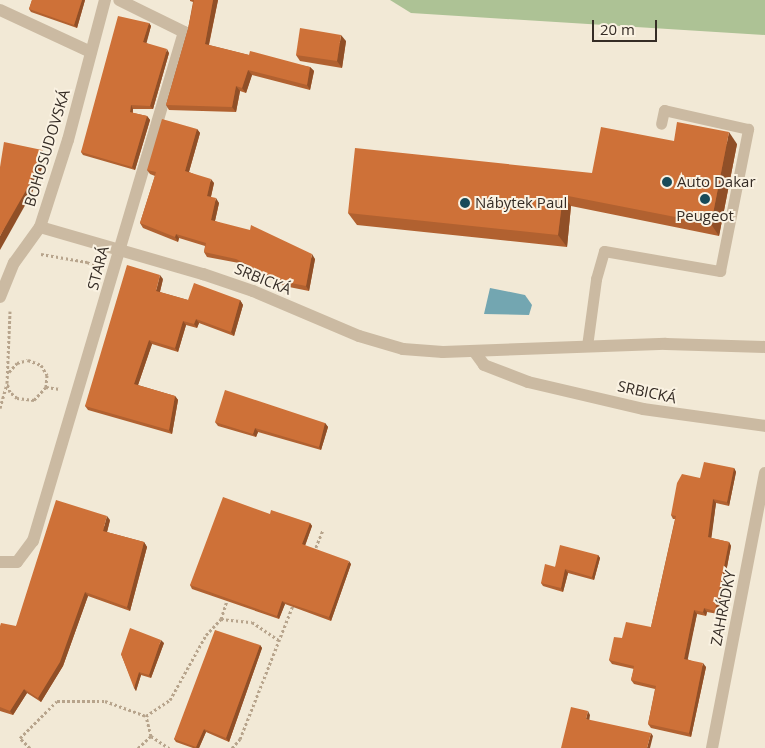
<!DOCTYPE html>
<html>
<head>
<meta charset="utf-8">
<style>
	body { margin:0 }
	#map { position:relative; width:765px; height:748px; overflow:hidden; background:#f2e9d6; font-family:"Open Sans",sans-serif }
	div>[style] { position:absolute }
	.green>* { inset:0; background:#adc295 }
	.water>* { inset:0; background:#73a6b1 }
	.path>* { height:3px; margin-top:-1.5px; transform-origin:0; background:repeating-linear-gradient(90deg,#b7a48c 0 2.5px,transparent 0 5px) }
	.service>* { height:11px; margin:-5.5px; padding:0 5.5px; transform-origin:5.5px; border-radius:5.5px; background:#cbbaa2 }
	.minor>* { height:12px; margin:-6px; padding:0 6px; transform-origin:6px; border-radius:6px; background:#cbbaa2 }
	.tertiary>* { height:12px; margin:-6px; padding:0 6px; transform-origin:6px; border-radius:6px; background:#cbbaa2 }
	.wall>* { inset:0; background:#b16130 }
	.shaded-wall>* { inset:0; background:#904f27 }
	.building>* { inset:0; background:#ce7138 }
	.dots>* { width:14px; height:14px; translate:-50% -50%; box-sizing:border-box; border:2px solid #faf2e2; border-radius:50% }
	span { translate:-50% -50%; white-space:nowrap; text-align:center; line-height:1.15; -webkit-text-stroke:4px #faf2e2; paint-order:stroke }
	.street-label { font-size:15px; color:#352c25 }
	.poi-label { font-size:15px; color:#352c25 }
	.left { translate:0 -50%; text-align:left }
	.scale { position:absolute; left:592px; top:20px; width:65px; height:22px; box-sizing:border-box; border:2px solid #352c25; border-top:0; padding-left:6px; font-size:15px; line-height:18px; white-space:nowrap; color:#352c25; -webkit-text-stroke:4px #faf2e2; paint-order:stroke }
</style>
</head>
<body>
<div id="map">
	<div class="green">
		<div style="clip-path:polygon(390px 0,765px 0,765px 35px,411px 13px)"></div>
	</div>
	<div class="water">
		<div style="clip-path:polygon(490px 288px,525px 295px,532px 305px,529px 315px,484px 314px)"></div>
	</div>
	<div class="path">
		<div style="left:41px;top:254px;width:47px;rotate:9.9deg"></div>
		<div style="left:87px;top:262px;width:12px;rotate:24deg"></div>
		<div style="left:9px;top:372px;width:12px;rotate:-48deg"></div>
		<div style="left:17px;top:363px;width:11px;rotate:-15deg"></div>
		<div style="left:28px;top:360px;width:14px;rotate:21deg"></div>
		<div style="left:41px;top:365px;width:12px;rotate:59deg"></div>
		<div style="left:47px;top:375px;width:12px;rotate:95deg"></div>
		<div style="left:46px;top:387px;width:18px;rotate:133deg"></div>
		<div style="left:34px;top:400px;width:17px;rotate:-173deg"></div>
		<div style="left:17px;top:398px;width:9px;rotate:-139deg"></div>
		<div style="left:10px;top:392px;width:9px;rotate:-108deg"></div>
		<div style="left:7px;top:383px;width:72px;rotate:-87.6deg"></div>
		<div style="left:46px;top:387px;width:14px;rotate:8deg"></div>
		<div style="left:0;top:408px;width:26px;rotate:-74deg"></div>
		<div style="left:314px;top:552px;width:24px;rotate:-68deg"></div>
		<div style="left:221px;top:619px;width:31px;rotate:6deg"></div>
		<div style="left:252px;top:622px;width:32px;rotate:34deg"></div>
		<div style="left:151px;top:736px;width:21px;rotate:-104deg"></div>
		<div style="left:146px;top:716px;width:29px;rotate:-34deg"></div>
		<div style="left:170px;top:700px;width:74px;rotate:-61deg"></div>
		<div style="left:206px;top:635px;width:22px;rotate:-47deg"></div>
		<div style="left:221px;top:619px;width:22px;rotate:-72deg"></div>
		<div style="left:30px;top:748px;width:14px;rotate:-135deg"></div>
		<div style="left:20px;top:738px;width:52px;rotate:-45deg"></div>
		<div style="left:57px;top:701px;width:48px"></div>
		<div style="left:105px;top:701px;width:44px;rotate:20.1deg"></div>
		<div style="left:138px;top:748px;width:18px;rotate:-43deg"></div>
		<div style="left:151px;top:736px;width:22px;rotate:34deg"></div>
		<div style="left:232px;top:748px;width:12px;rotate:-48deg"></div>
		<div style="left:240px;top:739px;width:144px;rotate:-68.4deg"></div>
	</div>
	<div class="service">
		<div style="left:587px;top:346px;width:68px;rotate:-82.3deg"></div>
		<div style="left:596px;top:279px;width:29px;rotate:-74deg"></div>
		<div style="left:604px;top:251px;width:118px;rotate:9.8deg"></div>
		<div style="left:720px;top:271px;width:145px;rotate:-78.8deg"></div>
		<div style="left:748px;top:129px;width:86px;rotate:-167.3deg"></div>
		<div style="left:664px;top:110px;width:14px;rotate:102deg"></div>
	</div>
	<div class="minor">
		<div style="left:0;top:10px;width:100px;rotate:24.8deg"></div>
		<div style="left:474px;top:351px;width:17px;rotate:54deg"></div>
		<div style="left:484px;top:365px;width:47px;rotate:21.1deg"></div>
		<div style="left:528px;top:382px;width:118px;rotate:13.2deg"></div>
		<div style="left:643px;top:409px;width:123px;rotate:7.9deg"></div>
		<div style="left:0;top:562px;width:17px"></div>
		<div style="left:17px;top:562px;width:26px;rotate:-53deg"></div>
		<div style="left:33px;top:541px;width:531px;rotate:-73.48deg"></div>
		<div style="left:184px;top:32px;width:72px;rotate:-153.8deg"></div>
		<div style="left:712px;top:748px;width:280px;rotate:-79.1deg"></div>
	</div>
	<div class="tertiary">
		<div style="left:40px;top:227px;width:170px;rotate:16.1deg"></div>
		<div style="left:203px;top:274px;width:53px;rotate:18.8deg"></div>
		<div style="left:253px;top:291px;width:115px;rotate:23deg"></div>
		<div style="left:359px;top:336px;width:46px;rotate:16.5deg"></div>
		<div style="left:403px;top:349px;width:40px;rotate:4.3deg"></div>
		<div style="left:443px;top:352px;width:223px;rotate:-2.1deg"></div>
		<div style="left:666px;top:344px;width:99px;rotate:1.7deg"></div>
		<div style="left:0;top:297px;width:37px;rotate:-68deg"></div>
		<div style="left:14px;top:263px;width:44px;rotate:-54.2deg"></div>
		<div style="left:40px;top:227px;width:91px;rotate:-72.2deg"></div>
		<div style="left:68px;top:140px;width:145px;rotate:-75.2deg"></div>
	</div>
	<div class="wall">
		<div style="clip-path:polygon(32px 0,85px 0,77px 28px,31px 12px,29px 9px)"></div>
		<div style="clip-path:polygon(190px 0,218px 0,209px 45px,249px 55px,310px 67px,314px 71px,310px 90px,252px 75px,246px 93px,240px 91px,236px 112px,169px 110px,166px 105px,188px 29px,193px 2px,190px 1px)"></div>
		<div style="clip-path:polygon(149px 23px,151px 26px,146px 43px,169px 53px,153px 109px,133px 109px,133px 113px,147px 116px,150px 120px,135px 170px,83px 155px,81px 152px)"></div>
		<div style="clip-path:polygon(346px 41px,342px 68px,300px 61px,296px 55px)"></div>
		<div style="clip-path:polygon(197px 129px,200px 133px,189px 172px,214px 183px,211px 197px,219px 203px,215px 221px,315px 259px,309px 291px,284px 286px,239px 263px,207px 257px,204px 252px,205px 246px,179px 238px,178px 242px,143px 228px,140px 223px,155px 176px,150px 174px,147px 170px)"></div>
		<div style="clip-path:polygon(674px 141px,737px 144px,719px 236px,571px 206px,567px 247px,357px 225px,348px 213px,592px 173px)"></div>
		<div style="clip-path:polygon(163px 279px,160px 292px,188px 300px,240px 300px,243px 305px,234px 336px,199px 323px,197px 328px,186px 325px,178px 352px,152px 344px,138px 385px,175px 396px,178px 400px,172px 434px,88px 410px,85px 406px)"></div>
		<div style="clip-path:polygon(215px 422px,325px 423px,328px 427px,321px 450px,258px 432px,256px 437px,218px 426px)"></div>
		<div style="clip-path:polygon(734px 468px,736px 472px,729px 506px,716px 503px,711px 538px,729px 542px,731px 546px,718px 614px,707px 612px,706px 616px,697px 614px,687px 659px,706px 667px,691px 737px,651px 728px,648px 724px,655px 689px,634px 684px,631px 680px,634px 669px,612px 664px,609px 660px,622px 638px,651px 627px,675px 519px,673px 519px,671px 515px,700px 478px)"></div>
		<div style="clip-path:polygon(270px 514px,310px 523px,312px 526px,305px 546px,351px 564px,331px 621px,285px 604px,279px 619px,192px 589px,190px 585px)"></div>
		<div style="clip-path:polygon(110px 520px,107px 532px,144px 542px,147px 547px,130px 611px,88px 596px,63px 666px,41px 702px,27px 693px,13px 715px,0 711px,0 626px,16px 626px)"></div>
		<div style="clip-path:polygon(598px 555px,600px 558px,594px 580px,568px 573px,563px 592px,543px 586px,541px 583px,555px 567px)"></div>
		<div style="clip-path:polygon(164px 643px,151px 678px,141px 675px,136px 691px,121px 654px)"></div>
		<div style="clip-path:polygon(260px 645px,262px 648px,229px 742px,206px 732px,199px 748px,193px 748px,176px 742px,174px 739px)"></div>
	</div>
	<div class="shaded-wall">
		<div style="clip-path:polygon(82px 0,85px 0,77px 28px,74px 25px)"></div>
		<div style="clip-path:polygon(213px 0,218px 0,208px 48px,205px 44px)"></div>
		<div style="clip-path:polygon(149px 23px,151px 26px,146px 45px,143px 42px)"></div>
		<div style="clip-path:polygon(341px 35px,346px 41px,342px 68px,337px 61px)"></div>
		<div style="clip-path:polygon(167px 49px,169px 53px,153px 109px,150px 106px)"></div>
		<div style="clip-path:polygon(310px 67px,314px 71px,310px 90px,307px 85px)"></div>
		<div style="clip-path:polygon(248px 70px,252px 75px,246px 93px,242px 88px)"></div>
		<div style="clip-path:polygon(236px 86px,240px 91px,236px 112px,232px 107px)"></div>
		<div style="clip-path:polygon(131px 105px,133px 109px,132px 115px,130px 112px)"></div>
		<div style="clip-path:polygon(147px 116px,150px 120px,135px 170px,132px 167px)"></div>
		<div style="clip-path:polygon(197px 129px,200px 133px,188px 175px,185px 171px)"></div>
		<div style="clip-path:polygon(729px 132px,737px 144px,719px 236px,711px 224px)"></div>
		<div style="clip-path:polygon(42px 150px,47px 156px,32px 193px,0 250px,0 236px)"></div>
		<div style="clip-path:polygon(211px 179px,214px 183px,210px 200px,207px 196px)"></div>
		<div style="clip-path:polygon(563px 195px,571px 206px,567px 247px,558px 235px)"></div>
		<div style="clip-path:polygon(216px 198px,219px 203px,214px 225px,211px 220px)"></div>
		<div style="clip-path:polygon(176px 234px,179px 238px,178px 242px,175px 237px)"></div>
		<div style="clip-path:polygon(312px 254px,315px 259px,309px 291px,306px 286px)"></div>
		<div style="clip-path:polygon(160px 275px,163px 279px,159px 295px,156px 291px)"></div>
		<div style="clip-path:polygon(240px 300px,243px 305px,234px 336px,231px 332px)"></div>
		<div style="clip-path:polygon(196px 319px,199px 323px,197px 328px,194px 324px)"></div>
		<div style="clip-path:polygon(183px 321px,186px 325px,178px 352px,175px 348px)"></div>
		<div style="clip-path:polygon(149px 340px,152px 344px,137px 388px,134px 384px)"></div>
		<div style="clip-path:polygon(175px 396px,178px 400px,172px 434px,169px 430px)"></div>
		<div style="clip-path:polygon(325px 423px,328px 427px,321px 450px,319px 447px)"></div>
		<div style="clip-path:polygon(255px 428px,258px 432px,256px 437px,253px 434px)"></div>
		<div style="clip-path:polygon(734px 468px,736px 472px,729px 506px,727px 502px)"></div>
		<div style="clip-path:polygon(713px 499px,716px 503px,711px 541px,708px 537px)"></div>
		<div style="clip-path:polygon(107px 516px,110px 520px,106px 536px,103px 531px)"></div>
		<div style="clip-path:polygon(310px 523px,312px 526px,304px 548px,302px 544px)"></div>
		<div style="clip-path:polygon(144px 542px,147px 547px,130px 611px,127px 607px)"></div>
		<div style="clip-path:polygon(729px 542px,731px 546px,718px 614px,715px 611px)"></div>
		<div style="clip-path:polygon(598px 555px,600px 558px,594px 580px,592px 577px)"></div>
		<div style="clip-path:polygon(349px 561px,351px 564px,331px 621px,329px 617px)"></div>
		<div style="clip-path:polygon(565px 569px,568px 573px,563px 592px,561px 588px)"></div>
		<div style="clip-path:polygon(85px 592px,88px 596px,63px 666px,41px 702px,38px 698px)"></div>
		<div style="clip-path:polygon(282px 601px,285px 604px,279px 619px,277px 616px)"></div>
		<div style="clip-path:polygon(704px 608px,707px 612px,706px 616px,703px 612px)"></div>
		<div style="clip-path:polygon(694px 610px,697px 614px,687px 663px,684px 659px)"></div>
		<div style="clip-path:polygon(161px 640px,164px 643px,151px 678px,149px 675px)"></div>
		<div style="clip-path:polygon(260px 645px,262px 648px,229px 742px,226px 738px)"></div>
		<div style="clip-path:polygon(703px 663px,706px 667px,691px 737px,689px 733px)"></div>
		<div style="clip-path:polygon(139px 672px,141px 675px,136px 691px,134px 688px)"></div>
		<div style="clip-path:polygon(24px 689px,27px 693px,13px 715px,10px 711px)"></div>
		<div style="clip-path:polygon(588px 711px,590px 715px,589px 722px,586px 719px)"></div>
		<div style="clip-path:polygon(204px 729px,206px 732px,199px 748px,197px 748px,196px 747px)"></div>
		<div style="clip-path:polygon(651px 733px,653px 736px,650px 748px,647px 748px)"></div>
	</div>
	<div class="building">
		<div style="clip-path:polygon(32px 0,82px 0,74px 25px,29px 9px)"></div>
		<div style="clip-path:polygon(194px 0,213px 0,205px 44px,249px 55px,250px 51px,310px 67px,307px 85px,248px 70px,242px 88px,236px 86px,232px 107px,166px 105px,188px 29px)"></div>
		<div style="clip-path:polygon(118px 16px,149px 23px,143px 42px,167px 49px,150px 106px,131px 105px,130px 112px,147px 116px,132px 167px,81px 152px)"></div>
		<div style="clip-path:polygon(300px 28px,341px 35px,337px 61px,296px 55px)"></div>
		<div style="clip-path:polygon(162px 119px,197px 129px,185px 171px,211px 179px,207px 196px,216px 198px,211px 220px,250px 230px,251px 225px,312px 254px,306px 286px,281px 281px,236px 259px,204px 252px,206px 243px,176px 234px,175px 237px,140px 223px,156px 172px,147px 170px)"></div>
		<div style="clip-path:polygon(677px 122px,729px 132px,711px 224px,563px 195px,558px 235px,348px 213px,355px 148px,592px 173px,601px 127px,674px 141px)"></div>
		<div style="clip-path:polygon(4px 142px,42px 150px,28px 187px,0 236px,0 167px)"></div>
		<div style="clip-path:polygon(127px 265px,160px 275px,156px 291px,188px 300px,194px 283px,240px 300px,231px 332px,196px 319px,194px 324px,183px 321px,175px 348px,149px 340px,134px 384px,175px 396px,169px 430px,85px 406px)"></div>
		<div style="clip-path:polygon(225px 390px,325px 423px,319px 447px,255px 428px,253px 434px,215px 422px)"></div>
		<div style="clip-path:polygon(704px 462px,734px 468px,727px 502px,713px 499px,708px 537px,729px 542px,715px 611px,704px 608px,703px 612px,694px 610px,684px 659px,703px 663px,689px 733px,648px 724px,656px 686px,631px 680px,634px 666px,609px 660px,614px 637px,622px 638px,626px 622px,651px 627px,676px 516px,671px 515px,677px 483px,682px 474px,700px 478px)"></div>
		<div style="clip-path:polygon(223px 497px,270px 514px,271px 510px,310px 523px,302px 544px,349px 561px,329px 617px,282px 601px,277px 616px,190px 585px)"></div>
		<div style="clip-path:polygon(56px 500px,107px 516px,103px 531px,144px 542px,127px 607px,85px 592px,60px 662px,38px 698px,24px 689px,10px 711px,0 707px,0 626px,1px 623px,16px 626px)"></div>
		<div style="clip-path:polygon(560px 545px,598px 555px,592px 577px,565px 569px,561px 588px,541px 583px,545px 564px,559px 568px,555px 567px)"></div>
		<div style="clip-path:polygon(130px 628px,161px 640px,149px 675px,139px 672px,134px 688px,121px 654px)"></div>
		<div style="clip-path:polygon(215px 630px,260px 645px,226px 738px,204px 729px,196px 747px,174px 739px)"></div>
		<div style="clip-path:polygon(571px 707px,588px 711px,586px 719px,651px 733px,647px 748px,561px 748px)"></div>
	</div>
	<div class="dots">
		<div style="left:667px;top:182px;background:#184b59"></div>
		<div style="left:705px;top:199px;background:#184b59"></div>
		<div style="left:465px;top:203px;background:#184b59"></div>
	</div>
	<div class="street-label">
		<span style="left:47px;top:148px;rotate:-73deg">BOHOSUDOVSKÁ</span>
		<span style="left:98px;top:268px;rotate:-75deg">STARÁ</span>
		<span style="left:263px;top:279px;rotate:22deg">SRBICKÁ</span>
		<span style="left:647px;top:392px;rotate:12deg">SRBICKÁ</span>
		<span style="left:723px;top:608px;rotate:-79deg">ZAHRÁDKY</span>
	</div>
	<div class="poi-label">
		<span class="left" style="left:677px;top:182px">Auto Dakar</span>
		<span class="left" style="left:475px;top:203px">Nábytek Paul</span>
		<span style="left:705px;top:216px">Peugeot</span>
	</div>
	<div class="scale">20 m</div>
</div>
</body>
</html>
